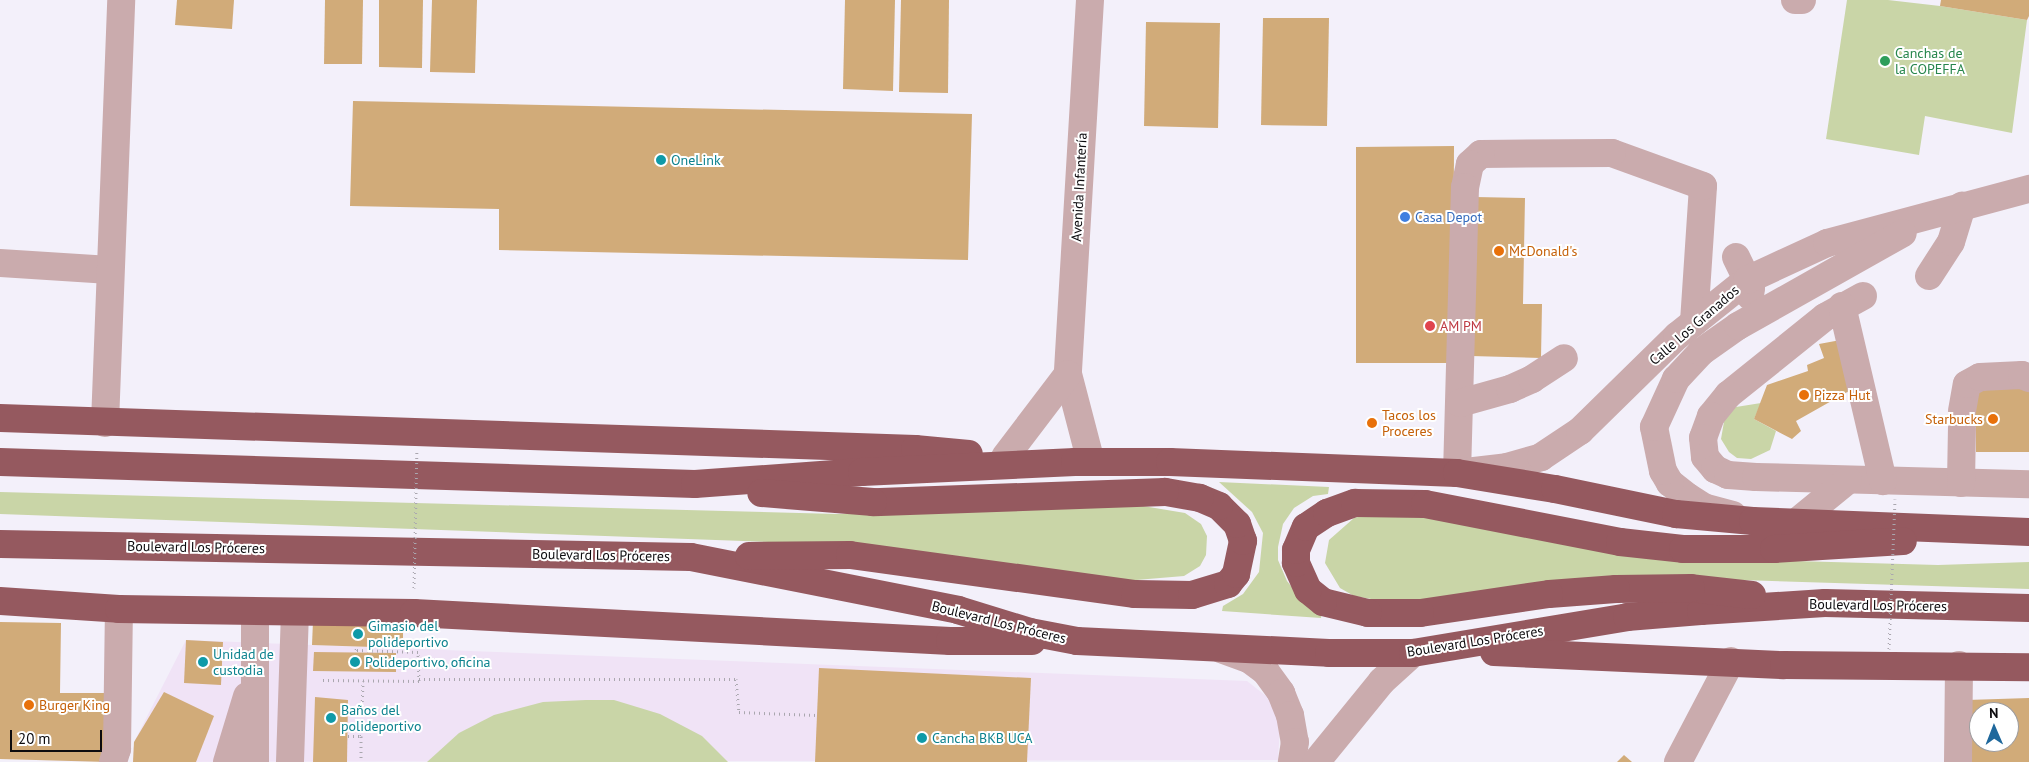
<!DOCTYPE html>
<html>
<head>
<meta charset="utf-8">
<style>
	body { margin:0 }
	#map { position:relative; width:2029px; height:762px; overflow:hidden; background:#f3f0fa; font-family:"PT Sans",sans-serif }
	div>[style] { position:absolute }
	.education>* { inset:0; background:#f0e3f6 }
	.green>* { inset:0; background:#c9d5a7 }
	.building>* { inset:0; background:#d1ab79 }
	.path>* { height:3px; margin-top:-1.5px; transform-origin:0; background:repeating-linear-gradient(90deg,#aaa7af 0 1px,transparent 0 5px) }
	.minor>* { height:28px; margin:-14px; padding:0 14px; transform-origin:14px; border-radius:14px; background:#caabad }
	.highway>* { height:28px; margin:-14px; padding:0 14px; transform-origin:14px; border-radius:14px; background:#95595f }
	.path-bridge>* { height:3px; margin-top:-1.5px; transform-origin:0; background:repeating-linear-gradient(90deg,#aaa7af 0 1px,transparent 0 5px) }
	.dots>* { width:14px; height:14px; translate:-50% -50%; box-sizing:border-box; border:2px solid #fff; border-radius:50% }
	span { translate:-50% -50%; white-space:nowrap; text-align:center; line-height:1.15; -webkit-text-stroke:4px #fff; paint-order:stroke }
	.leisure-label { font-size:14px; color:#27864d }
	.left { translate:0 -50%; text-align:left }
	.culture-label { font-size:14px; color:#0d838f }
	.street-label { font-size:14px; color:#0c0b0e }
	.shop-label { font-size:14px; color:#366cbe }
	.food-label { font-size:14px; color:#c56008 }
	.right { translate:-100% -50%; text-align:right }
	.health-label { font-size:14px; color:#be3a42 }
	.north { position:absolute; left:1969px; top:702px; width:50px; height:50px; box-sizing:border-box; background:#fff; border:1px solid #9e9d9f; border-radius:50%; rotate:359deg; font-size:14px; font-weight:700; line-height:20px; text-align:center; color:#0c0b0e }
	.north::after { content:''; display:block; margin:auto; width:18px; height:22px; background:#1f689c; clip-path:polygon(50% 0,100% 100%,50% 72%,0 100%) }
	.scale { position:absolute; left:10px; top:730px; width:92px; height:22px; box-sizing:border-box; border:2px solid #0c0b0e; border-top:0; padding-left:6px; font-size:15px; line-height:18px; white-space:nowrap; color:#0c0b0e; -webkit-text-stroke:4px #fff; paint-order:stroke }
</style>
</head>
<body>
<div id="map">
	<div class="education">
		<div style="clip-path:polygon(186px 640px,1247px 681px,1270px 699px,1280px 725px,1278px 760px,133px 762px,134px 742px)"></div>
	</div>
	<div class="green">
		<div style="clip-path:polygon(1847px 0,1888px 0,1940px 6px,2027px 20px,2012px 133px,1925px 116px,1919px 155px,1826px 139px)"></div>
		<div style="clip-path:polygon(1761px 403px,1754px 419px,1776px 431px,1770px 450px,1751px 459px,1737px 458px,1729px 452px,1721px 439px,1725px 416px,1736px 407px)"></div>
		<div style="clip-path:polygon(1219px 482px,1329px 487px,1328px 494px,1313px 496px,1294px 508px,1283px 524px,1278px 547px,1278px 560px,1287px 581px,1299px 596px,1322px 612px,1321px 618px,1222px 611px,1223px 606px,1243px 594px,1259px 572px,1263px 533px,1252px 512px)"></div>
		<div style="clip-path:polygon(0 492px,837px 514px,1143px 506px,1185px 513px,1201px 524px,1207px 536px,1206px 555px,1200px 566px,1184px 576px,1124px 581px,850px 545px,0 514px)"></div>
		<div style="clip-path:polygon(1404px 512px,1692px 558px,1938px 565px,2029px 562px,2029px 589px,1708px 579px,1418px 601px,1377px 600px,1354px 596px,1340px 588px,1325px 563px,1329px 540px,1354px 518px,1373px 513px)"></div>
		<div style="clip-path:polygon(586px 700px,614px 700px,660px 714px,702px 736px,728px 762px,427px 762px,459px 733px,494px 715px,543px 702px)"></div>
	</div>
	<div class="building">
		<div style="clip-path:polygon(177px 0,234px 0,232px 29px,175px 25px)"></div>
		<div style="clip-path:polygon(325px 0,363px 0,362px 64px,324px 64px)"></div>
		<div style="clip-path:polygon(379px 0,423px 0,422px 68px,379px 67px)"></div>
		<div style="clip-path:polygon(432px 0,477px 0,475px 73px,430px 72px)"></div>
		<div style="clip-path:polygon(845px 0,895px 0,893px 91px,843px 89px)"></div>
		<div style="clip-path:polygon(901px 0,949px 0,948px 93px,899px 92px)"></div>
		<div style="clip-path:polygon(1941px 0,2029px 0,2029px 16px,2027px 20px,1940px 6px)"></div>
		<div style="clip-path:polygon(1263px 18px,1329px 18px,1327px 126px,1261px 125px)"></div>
		<div style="clip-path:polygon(1146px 22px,1220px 23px,1218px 128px,1144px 126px)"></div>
		<div style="clip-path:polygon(353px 101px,972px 114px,968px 260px,499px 250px,499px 209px,350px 206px)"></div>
		<div style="clip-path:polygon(1454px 146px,1453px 363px,1356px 363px,1356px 147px)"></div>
		<div style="clip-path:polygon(1475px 197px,1525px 198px,1523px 304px,1542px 304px,1541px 358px,1471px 356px)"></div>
		<div style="clip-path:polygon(1846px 339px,1858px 386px,1796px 421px,1801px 431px,1792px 439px,1754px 419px,1767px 385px,1808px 371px,1807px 365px,1824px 358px,1819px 344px)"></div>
		<div style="clip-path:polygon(1987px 378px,2029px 389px,2029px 452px,1976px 452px,1976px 427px,1958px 428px,1976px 391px,1987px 390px)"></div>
		<div style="clip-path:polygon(313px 621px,403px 623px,403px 648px,312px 645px)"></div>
		<div style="clip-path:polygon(0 622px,61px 623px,60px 693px,109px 693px,107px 762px,0 759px)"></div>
		<div style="clip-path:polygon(186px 640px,223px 642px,221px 685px,184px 683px)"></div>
		<div style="clip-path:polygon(314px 652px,396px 653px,396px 672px,313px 671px)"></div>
		<div style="clip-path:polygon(819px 668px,1031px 678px,1027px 762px,815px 762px)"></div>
		<div style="clip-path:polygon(164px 692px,214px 716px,196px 762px,133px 762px,134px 742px)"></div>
		<div style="clip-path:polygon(315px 697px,348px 700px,347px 762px,313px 762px)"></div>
		<div style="clip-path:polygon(evenodd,2029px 698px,2029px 762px,1968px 762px,1967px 700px,2029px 698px,1979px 712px,2009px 712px,2009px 742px,1979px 742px,1979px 712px)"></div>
		<div style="clip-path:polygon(1624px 755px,1632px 762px,1617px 762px)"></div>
	</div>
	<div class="path">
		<div style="left:419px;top:679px;width:317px"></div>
		<div style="left:736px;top:679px;width:33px;rotate:85deg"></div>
		<div style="left:739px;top:712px;width:78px;rotate:2.2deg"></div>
		<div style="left:323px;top:680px;width:96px;rotate:0.6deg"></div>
		<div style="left:419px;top:681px;width:29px;rotate:-92deg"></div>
		<div style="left:418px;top:652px;width:62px;rotate:-178.2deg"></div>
		<div style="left:356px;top:650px;width:4px;rotate:-76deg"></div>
		<div style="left:348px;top:736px;width:13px"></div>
		<div style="left:361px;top:736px;width:55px;rotate:-87.9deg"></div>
		<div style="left:361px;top:762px;width:26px;rotate:-90deg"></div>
	</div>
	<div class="minor">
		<div style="left:1090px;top:0;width:375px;rotate:93.4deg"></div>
		<div style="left:1068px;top:374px;width:91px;rotate:75.4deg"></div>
		<div style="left:1795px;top:0;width:7px"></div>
		<div style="left:1736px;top:257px;width:34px;rotate:64deg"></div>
		<div style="left:1751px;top:288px;width:8px;rotate:97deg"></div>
		<div style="left:0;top:263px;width:110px;rotate:3.6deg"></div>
		<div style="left:1929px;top:276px;width:40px;rotate:-57.1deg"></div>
		<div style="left:1951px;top:242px;width:38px;rotate:-73deg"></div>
		<div style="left:1863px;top:296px;width:43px;rotate:151.1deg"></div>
		<div style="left:1825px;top:317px;width:124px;rotate:141.2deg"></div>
		<div style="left:1728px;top:395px;width:27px;rotate:129deg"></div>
		<div style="left:1711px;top:416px;width:23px;rotate:110deg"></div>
		<div style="left:1703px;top:438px;width:19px;rotate:84deg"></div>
		<div style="left:1705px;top:457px;width:16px;rotate:50deg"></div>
		<div style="left:1715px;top:469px;width:14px;rotate:25deg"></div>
		<div style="left:1728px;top:475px;width:28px;rotate:4deg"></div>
		<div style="left:1756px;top:477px;width:273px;rotate:1.5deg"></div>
		<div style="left:1842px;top:306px;width:180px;rotate:76.8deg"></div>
		<div style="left:1694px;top:322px;width:136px;rotate:-86.2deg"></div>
		<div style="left:1703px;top:186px;width:97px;rotate:-160.1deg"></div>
		<div style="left:1612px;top:153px;width:131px;rotate:179.6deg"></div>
		<div style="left:1481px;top:154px;width:15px;rotate:138deg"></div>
		<div style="left:1470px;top:164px;width:24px;rotate:102deg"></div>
		<div style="left:1465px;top:187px;width:286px;rotate:91.6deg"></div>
		<div style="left:1457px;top:473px;width:50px;rotate:-6.8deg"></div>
		<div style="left:1507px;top:467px;width:35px;rotate:-16deg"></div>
		<div style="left:1541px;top:457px;width:47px;rotate:-33.7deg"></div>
		<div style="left:1580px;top:431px;width:136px;rotate:-44.4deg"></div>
		<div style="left:1677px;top:336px;width:90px;rotate:-38.7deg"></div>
		<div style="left:1747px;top:280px;width:88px;rotate:-24.8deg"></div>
		<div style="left:1827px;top:243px;width:209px;rotate:-15deg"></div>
		<div style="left:1460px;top:403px;width:52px;rotate:-15.6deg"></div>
		<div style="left:1510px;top:389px;width:24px;rotate:-24deg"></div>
		<div style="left:1532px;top:379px;width:38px;rotate:-33deg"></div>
		<div style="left:1962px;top:411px;width:27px;rotate:-80deg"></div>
		<div style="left:1967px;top:384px;width:15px;rotate:-28deg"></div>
		<div style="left:1980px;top:377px;width:42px;rotate:-2.7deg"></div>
		<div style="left:2022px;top:375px;width:8px;rotate:23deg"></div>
		<div style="left:105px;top:423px;width:423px;rotate:-87.8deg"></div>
		<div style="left:1005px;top:457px;width:104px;rotate:-52.8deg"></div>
		<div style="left:1961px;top:483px;width:55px;rotate:-89deg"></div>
		<div style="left:1733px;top:515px;width:30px;rotate:-165deg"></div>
		<div style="left:1704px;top:507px;width:19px;rotate:-148deg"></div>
		<div style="left:1688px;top:497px;width:23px;rotate:-142deg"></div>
		<div style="left:1670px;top:483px;width:14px;rotate:-120deg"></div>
		<div style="left:1663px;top:471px;width:45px;rotate:-101.6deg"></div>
		<div style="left:1654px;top:427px;width:53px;rotate:-65.4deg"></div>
		<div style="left:1676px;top:379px;width:37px;rotate:-47deg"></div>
		<div style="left:1701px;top:352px;width:45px;rotate:-35.1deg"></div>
		<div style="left:1738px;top:326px;width:189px;rotate:-29.4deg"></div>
		<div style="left:1799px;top:520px;width:63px;rotate:-39.2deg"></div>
		<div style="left:1221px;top:649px;width:30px;rotate:20deg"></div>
		<div style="left:1249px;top:659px;width:21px;rotate:37deg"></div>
		<div style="left:1266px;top:672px;width:26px;rotate:54deg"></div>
		<div style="left:1281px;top:693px;width:24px;rotate:68deg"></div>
		<div style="left:1290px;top:715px;width:27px;rotate:80deg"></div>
		<div style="left:1295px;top:742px;width:20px;rotate:99deg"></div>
		<div style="left:113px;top:762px;width:14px;rotate:-73deg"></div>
		<div style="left:117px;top:749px;width:140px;rotate:-89.2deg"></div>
		<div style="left:227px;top:762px;width:69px;rotate:-73.1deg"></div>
		<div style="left:255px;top:762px;width:149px;rotate:-90deg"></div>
		<div style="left:290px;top:762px;width:150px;rotate:-88.1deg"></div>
		<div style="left:1316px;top:762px;width:104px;rotate:-50.8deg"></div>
		<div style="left:1382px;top:681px;width:42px;rotate:-42.1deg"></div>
		<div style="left:1678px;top:762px;width:114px;rotate:-62.3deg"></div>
		<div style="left:1958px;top:762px;width:97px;rotate:-89.4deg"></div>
	</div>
	<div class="highway">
		<div style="left:0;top:418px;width:916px;rotate:1.94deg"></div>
		<div style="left:915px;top:449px;width:54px;rotate:5.3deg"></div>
		<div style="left:0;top:462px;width:695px;rotate:1.81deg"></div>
		<div style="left:695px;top:484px;width:167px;rotate:-4.1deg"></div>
		<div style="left:862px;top:472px;width:213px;rotate:-2.7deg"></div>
		<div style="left:1075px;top:462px;width:95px"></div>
		<div style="left:1170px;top:462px;width:287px;rotate:2.2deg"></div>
		<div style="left:1457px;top:473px;width:99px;rotate:9.3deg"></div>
		<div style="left:1555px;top:489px;width:124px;rotate:11.7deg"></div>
		<div style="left:1676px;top:514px;width:77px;rotate:5.2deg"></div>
		<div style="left:1753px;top:521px;width:276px;rotate:2.3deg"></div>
		<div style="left:0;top:544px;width:691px;rotate:1.08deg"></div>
		<div style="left:691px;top:557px;width:272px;rotate:11.2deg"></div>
		<div style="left:958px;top:610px;width:75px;rotate:17deg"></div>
		<div style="left:1030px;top:632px;width:48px;rotate:10.8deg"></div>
		<div style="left:1077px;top:641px;width:252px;rotate:2.7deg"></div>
		<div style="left:1329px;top:653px;width:84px"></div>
		<div style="left:1413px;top:653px;width:217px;rotate:-9.5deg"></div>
		<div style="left:1627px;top:617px;width:74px;rotate:-4.6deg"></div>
		<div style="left:1701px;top:611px;width:124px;rotate:-3.7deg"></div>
		<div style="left:1825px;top:603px;width:204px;rotate:1.4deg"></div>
		<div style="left:749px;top:556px;width:101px;rotate:-0.6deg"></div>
		<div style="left:850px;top:555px;width:288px;rotate:7.8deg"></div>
		<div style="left:1135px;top:594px;width:57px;rotate:1deg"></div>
		<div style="left:1192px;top:595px;width:38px;rotate:-17deg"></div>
		<div style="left:1228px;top:584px;width:13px;rotate:-51deg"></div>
		<div style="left:1236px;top:574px;width:34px;rotate:-78deg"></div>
		<div style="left:1243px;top:541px;width:18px;rotate:-109deg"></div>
		<div style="left:1237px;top:524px;width:25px;rotate:-135deg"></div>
		<div style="left:1219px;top:506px;width:21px;rotate:-157deg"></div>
		<div style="left:1200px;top:498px;width:36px;rotate:-170deg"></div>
		<div style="left:1165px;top:492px;width:292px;rotate:178deg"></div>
		<div style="left:873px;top:502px;width:112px;rotate:-175.4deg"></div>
		<div style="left:1752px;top:595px;width:61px;rotate:-173.5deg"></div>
		<div style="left:1691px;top:588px;width:75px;rotate:179.2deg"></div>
		<div style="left:1616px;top:589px;width:67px;rotate:175.7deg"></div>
		<div style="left:1549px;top:594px;width:130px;rotate:171.6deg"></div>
		<div style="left:1420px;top:613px;width:52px;rotate:180deg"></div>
		<div style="left:1368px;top:613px;width:46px;rotate:-166.3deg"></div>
		<div style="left:1323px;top:602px;width:19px;rotate:-141deg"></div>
		<div style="left:1308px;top:590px;width:30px;rotate:-114deg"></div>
		<div style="left:1296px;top:563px;width:13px;rotate:-90deg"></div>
		<div style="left:1296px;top:550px;width:25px;rotate:-67deg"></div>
		<div style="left:1306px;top:527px;width:25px;rotate:-34deg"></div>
		<div style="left:1327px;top:513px;width:30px;rotate:-20deg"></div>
		<div style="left:1355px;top:503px;width:70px;rotate:0.8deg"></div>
		<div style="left:1425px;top:504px;width:199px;rotate:11deg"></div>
		<div style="left:1620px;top:542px;width:63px;rotate:6.3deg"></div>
		<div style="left:1683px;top:549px;width:91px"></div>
		<div style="left:1774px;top:549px;width:129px;rotate:-3.5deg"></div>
		<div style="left:0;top:601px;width:119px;rotate:3.8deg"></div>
		<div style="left:119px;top:609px;width:295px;rotate:0.8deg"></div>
		<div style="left:414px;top:613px;width:537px;rotate:2.99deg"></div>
		<div style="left:950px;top:641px;width:82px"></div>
		<div style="left:1494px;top:652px;width:290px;rotate:2.6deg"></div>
		<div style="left:1784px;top:665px;width:245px;rotate:0.5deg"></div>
	</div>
	<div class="path-bridge">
		<div style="left:414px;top:588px;width:139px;rotate:-88.8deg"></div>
		<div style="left:1889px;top:649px;width:150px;rotate:-87.7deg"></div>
	</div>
	<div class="dots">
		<div style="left:1885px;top:61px;background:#2e9e5b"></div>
		<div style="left:661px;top:160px;background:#0f9aa8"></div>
		<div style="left:1405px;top:217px;background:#3f7fe0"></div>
		<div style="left:1499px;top:251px;background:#e8710a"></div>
		<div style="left:1430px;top:326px;background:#e0444e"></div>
		<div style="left:1804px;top:395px;background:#e8710a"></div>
		<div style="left:1993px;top:419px;background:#e8710a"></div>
		<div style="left:1372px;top:423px;background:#e8710a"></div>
		<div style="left:358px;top:634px;background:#0f9aa8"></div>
		<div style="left:203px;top:662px;background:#0f9aa8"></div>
		<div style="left:355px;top:662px;background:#0f9aa8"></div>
		<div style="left:29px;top:705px;background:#e8710a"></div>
		<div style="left:331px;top:718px;background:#0f9aa8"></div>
		<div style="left:922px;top:738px;background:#0f9aa8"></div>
	</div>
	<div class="leisure-label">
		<span class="left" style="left:1895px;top:61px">Canchas de<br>la COPEFFA</span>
	</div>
	<div class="culture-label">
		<span class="left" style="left:671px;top:160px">OneLink</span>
		<span class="left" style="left:368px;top:634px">Gimasio del<br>polideportivo</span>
		<span class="left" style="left:213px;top:662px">Unidad de<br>custodia</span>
		<span class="left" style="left:365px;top:662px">Polideportivo, oficina</span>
		<span class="left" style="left:341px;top:718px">Baños del<br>polideportivo</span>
		<span class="left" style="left:932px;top:738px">Cancha BKB UCA</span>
	</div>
	<div class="street-label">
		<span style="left:1079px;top:187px;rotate:-87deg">Avenida Infantería</span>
		<span style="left:1694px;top:325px;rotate:-41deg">Calle Los Granados</span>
		<span style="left:196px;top:547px;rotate:1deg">Boulevard Los Próceres</span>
		<span style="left:601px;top:555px;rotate:1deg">Boulevard Los Próceres</span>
		<span style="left:1878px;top:605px;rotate:1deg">Boulevard Los Próceres</span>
		<span style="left:999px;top:622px;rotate:14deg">Boulevard Los Próceres</span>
		<span style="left:1475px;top:641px;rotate:-9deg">Boulevard Los Próceres</span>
	</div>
	<div class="shop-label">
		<span class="left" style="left:1415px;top:217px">Casa Depot</span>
	</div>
	<div class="food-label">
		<span class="left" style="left:1509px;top:251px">McDonald's</span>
		<span class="left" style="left:1814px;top:395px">Pizza Hut</span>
		<span class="left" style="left:1382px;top:423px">Tacos los<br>Proceres</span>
		<span class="right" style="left:1983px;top:419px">Starbucks</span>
		<span class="left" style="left:39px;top:705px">Burger King</span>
	</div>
	<div class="health-label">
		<span class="left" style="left:1440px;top:326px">AM PM</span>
	</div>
	<div class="north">N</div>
	<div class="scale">20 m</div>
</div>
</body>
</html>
